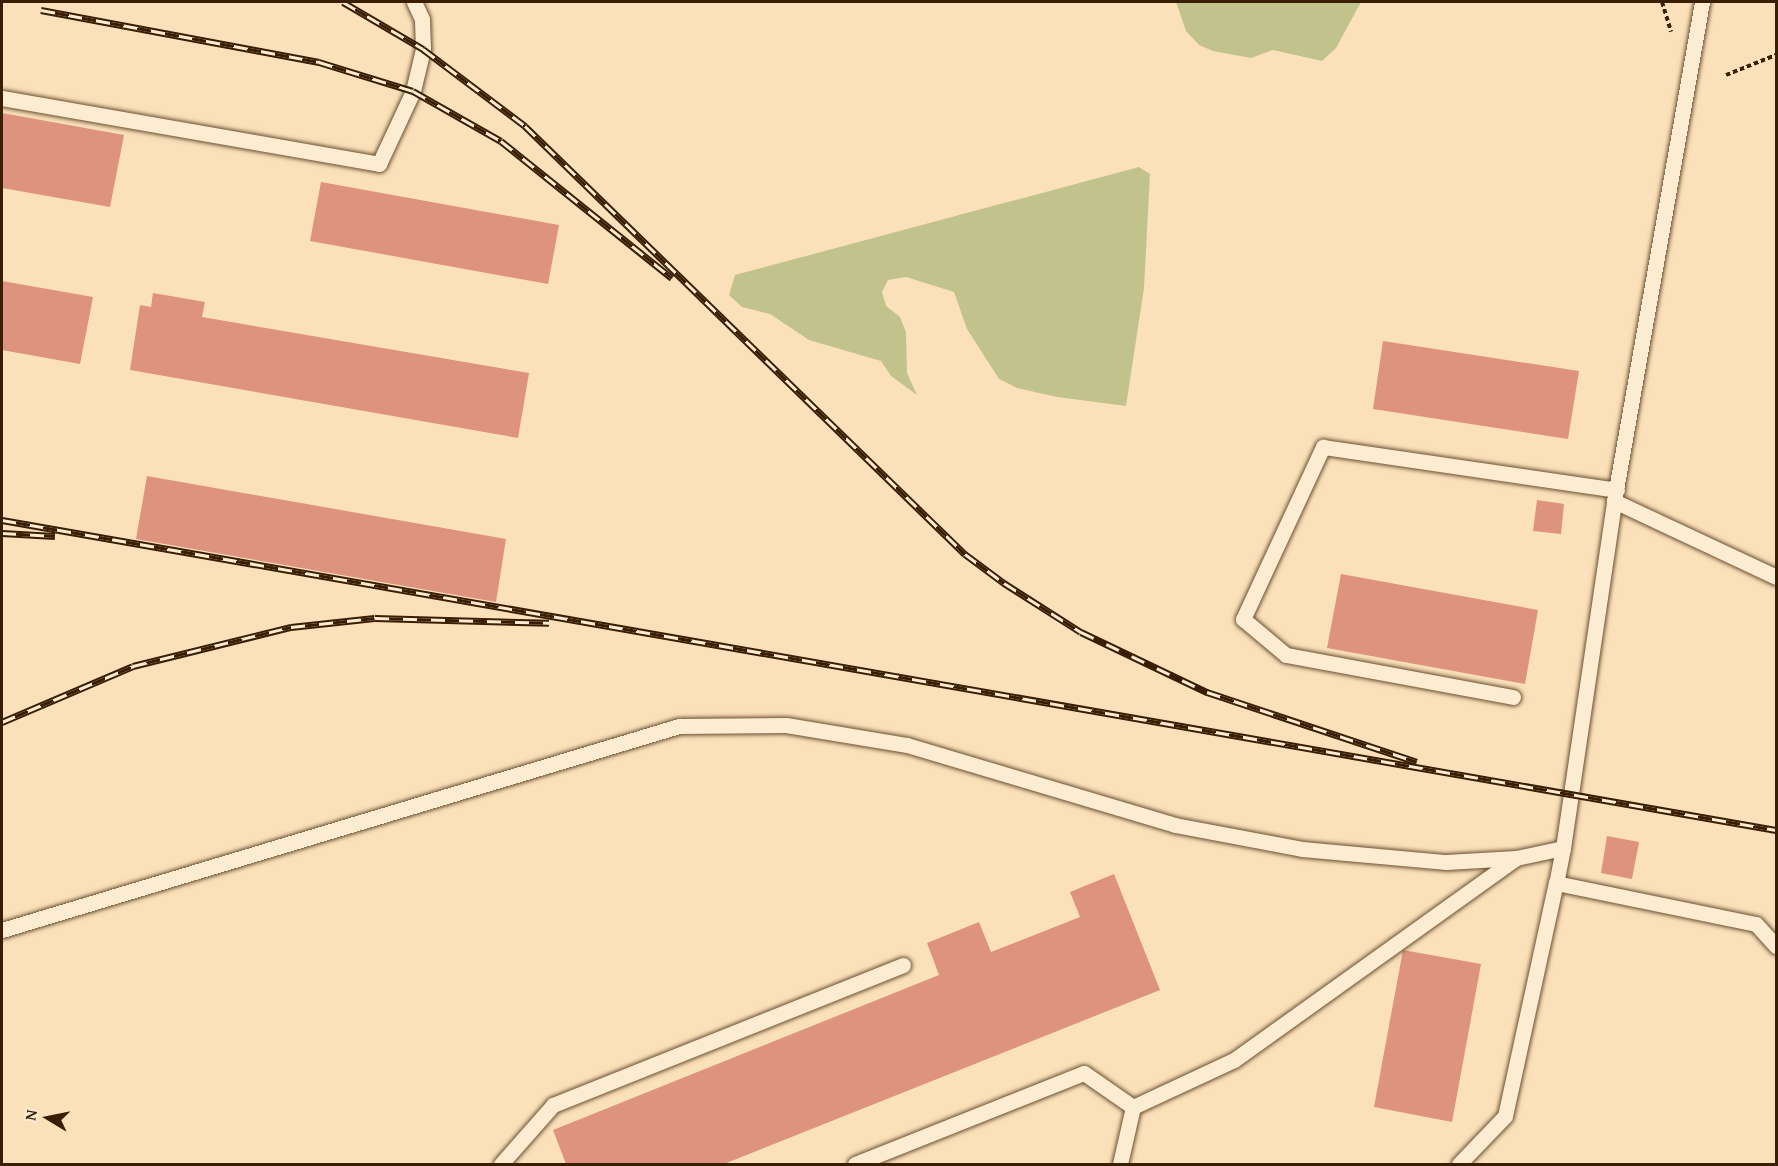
<!DOCTYPE html>
<html>
<head>
<meta charset="utf-8">
<style>
	body { margin:0 }
	#map { position:relative; width:1778px; height:1166px; overflow:hidden; background:#fbe1ba; font-family:"Gentium Book Plus",serif }
	div>[style] { position:absolute }
	.green>* { inset:0; background:#c2c28d }
	.building>* { inset:0; background:#dd937e }
	.path>* { height:4px; margin-top:-2px; transform-origin:0; background:repeating-linear-gradient(90deg,#391e03 0 4.5px,transparent 0 7.5px) }
	.roads { filter:drop-shadow(0 0 2px #6a4f31) drop-shadow(0 0 2px #6a4f31) }
	.lane>* { height:15px; margin:-7.5px; padding:0 7.5px; transform-origin:7.5px; border-radius:7.5px; background:#fcecd2 }
	.rail>* { height:7px; margin-top:-3.5px; transform-origin:0; background:repeating-linear-gradient(90deg,#fcecd2 0 14px,#391e03 0 28px); box-sizing:border-box; border-block:2px solid #391e03 }
	span { translate:-50% -50%; white-space:nowrap; text-align:center; line-height:1.15; -webkit-text-stroke:5px #fcecd2; paint-order:stroke }
	.frame { position:absolute; inset:0; border:3px solid #391e03; pointer-events:none }
	.north { position:absolute; left:18px; top:1088px; width:60px; height:60px; -webkit-text-stroke:4px #fcecd2; paint-order:stroke; rotate:280deg; font-size:16px; font-weight:700; line-height:24px; text-align:center; color:#391e03 }
	.north::after { content:''; display:block; margin:auto; width:21px; height:27px; background:#391e03; clip-path:polygon(50% 0,100% 100%,50% 72%,0 100%) }
</style>
</head>
<body>
<div id="map">
	<div class="green">
		<div style="clip-path:polygon(1176px 2px,1361px 2px,1336px 48px,1322px 61px,1273px 50px,1251px 58px,1213px 51px,1199px 45px,1186px 31px)"></div>
		<div style="clip-path:polygon(1139px 167px,1150px 174px,1144px 288px,1126px 406px,1057px 397px,1017px 388px,999px 379px,967px 329px,954px 292px,906px 277px,888px 280px,882px 292px,886px 306px,900px 317px,906px 332px,907px 373px,917px 395px,891px 376px,881px 361px,809px 340px,770px 314px,742px 307px,729px 295px,735px 275px)"></div>
	</div>
	<div class="building">
		<div style="clip-path:polygon(2px 113px,124px 135px,110px 207px,2px 188px)"></div>
		<div style="clip-path:polygon(321px 182px,559px 225px,548px 284px,310px 241px)"></div>
		<div style="clip-path:polygon(2px 281px,93px 297px,80px 364px,2px 350px)"></div>
		<div style="clip-path:polygon(153px 293px,205px 302px,202px 317px,529px 373px,518px 438px,130px 370px,140px 305px,151px 307px)"></div>
		<div style="clip-path:polygon(1383px 341px,1579px 371px,1568px 439px,1373px 409px)"></div>
		<div style="clip-path:polygon(147px 476px,506px 539px,496px 602px,136px 539px)"></div>
		<div style="clip-path:polygon(1537px 500px,1564px 504px,1561px 534px,1533px 531px)"></div>
		<div style="clip-path:polygon(1341px 574px,1538px 610px,1525px 684px,1327px 648px)"></div>
		<div style="clip-path:polygon(1607px 836px,1639px 842px,1632px 879px,1601px 873px)"></div>
		<div style="clip-path:polygon(1114px 874px,1160px 990px,724px 1164px,566px 1164px,553px 1130px,939px 975px,927px 943px,979px 922px,991px 952px,1080px 917px,1070px 892px)"></div>
		<div style="clip-path:polygon(1403px 950px,1481px 964px,1452px 1122px,1374px 1107px)"></div>
	</div>
	<div class="path">
		<div style="left:1662px;top:2px;width:31px;rotate:73deg"></div>
		<div style="left:1726px;top:75px;width:54px;rotate:-21.8deg"></div>
	</div>
	<div class="roads">
		<div class="lane">
			<div style="left:2px;top:98px;width:383px;rotate:9.9deg"></div>
			<div style="left:379px;top:164px;width:81px;rotate:-65deg"></div>
			<div style="left:413px;top:91px;width:43px;rotate:-76.6deg"></div>
			<div style="left:423px;top:49px;width:30px;rotate:-92deg"></div>
			<div style="left:422px;top:19px;width:19px;rotate:-115deg"></div>
			<div style="left:1614px;top:501px;width:179px;rotate:25.1deg"></div>
			<div style="left:1513px;top:697px;width:231px;rotate:-169.5deg"></div>
			<div style="left:1286px;top:655px;width:56px;rotate:-140.1deg"></div>
			<div style="left:1243px;top:619px;width:190px;rotate:-65.1deg"></div>
			<div style="left:1323px;top:447px;width:297px;rotate:8.3deg"></div>
			<div style="left:1563px;top:848px;width:36px;rotate:101deg"></div>
			<div style="left:1556px;top:883px;width:204px;rotate:11.6deg"></div>
			<div style="left:1756px;top:924px;width:30px;rotate:48deg"></div>
			<div style="left:2px;top:930px;width:707px;rotate:-16.77deg"></div>
			<div style="left:679px;top:726px;width:107px;rotate:-0.5deg"></div>
			<div style="left:786px;top:725px;width:123px;rotate:9.4deg"></div>
			<div style="left:907px;top:745px;width:280px;rotate:16.6deg"></div>
			<div style="left:1175px;top:825px;width:129px;rotate:10.7deg"></div>
			<div style="left:1302px;top:849px;width:145px;rotate:5.2deg"></div>
			<div style="left:1446px;top:862px;width:70px;rotate:-3.3deg"></div>
			<div style="left:1516px;top:858px;width:48px;rotate:-12deg"></div>
			<div style="left:1563px;top:848px;width:351px;rotate:-81.6deg"></div>
			<div style="left:1614px;top:501px;width:507px;rotate:-80deg"></div>
			<div style="left:501px;top:1164px;width:79px;rotate:-48.6deg"></div>
			<div style="left:553px;top:1105px;width:377px;rotate:-21.8deg"></div>
			<div style="left:855px;top:1164px;width:246px;rotate:-21.7deg"></div>
			<div style="left:1084px;top:1073px;width:60px;rotate:34.8deg"></div>
			<div style="left:1120px;top:1164px;width:58px;rotate:-77.2deg"></div>
			<div style="left:1133px;top:1107px;width:111px;rotate:-25deg"></div>
			<div style="left:1234px;top:1060px;width:347px;rotate:-35.6deg"></div>
			<div style="left:1459px;top:1164px;width:66px;rotate:-46.2deg"></div>
			<div style="left:1505px;top:1116px;width:239px;rotate:-77.7deg"></div>
		</div>
	</div>
	<div class="rail">
		<div style="left:343px;top:2px;width:93px;rotate:30.4deg"></div>
		<div style="left:423px;top:49px;width:128px;rotate:37deg"></div>
		<div style="left:525px;top:126px;width:614px;rotate:44.21deg"></div>
		<div style="left:965px;top:554px;width:49px;rotate:36.6deg"></div>
		<div style="left:1004px;top:583px;width:91px;rotate:32.5deg"></div>
		<div style="left:1081px;top:632px;width:140px;rotate:25.5deg"></div>
		<div style="left:1207px;top:692px;width:221px;rotate:18.4deg"></div>
		<div style="left:41px;top:10px;width:283px;rotate:10.6deg"></div>
		<div style="left:319px;top:62px;width:98px;rotate:17.1deg"></div>
		<div style="left:413px;top:91px;width:101px;rotate:29.6deg"></div>
		<div style="left:501px;top:141px;width:219px;rotate:38.7deg"></div>
		<div style="left:2px;top:520px;width:1801px;rotate:9.91deg"></div>
		<div style="left:2px;top:533px;width:53px;rotate:3.2deg"></div>
		<div style="left:2px;top:722px;width:142px;rotate:-23.1deg"></div>
		<div style="left:133px;top:666px;width:163px;rotate:-13.9deg"></div>
		<div style="left:291px;top:627px;width:84px;rotate:-6.1deg"></div>
		<div style="left:375px;top:618px;width:174px;rotate:1.6deg"></div>
	</div>
	<div class="frame"></div>
	<div class="north">N</div>
</div>
</body>
</html>
